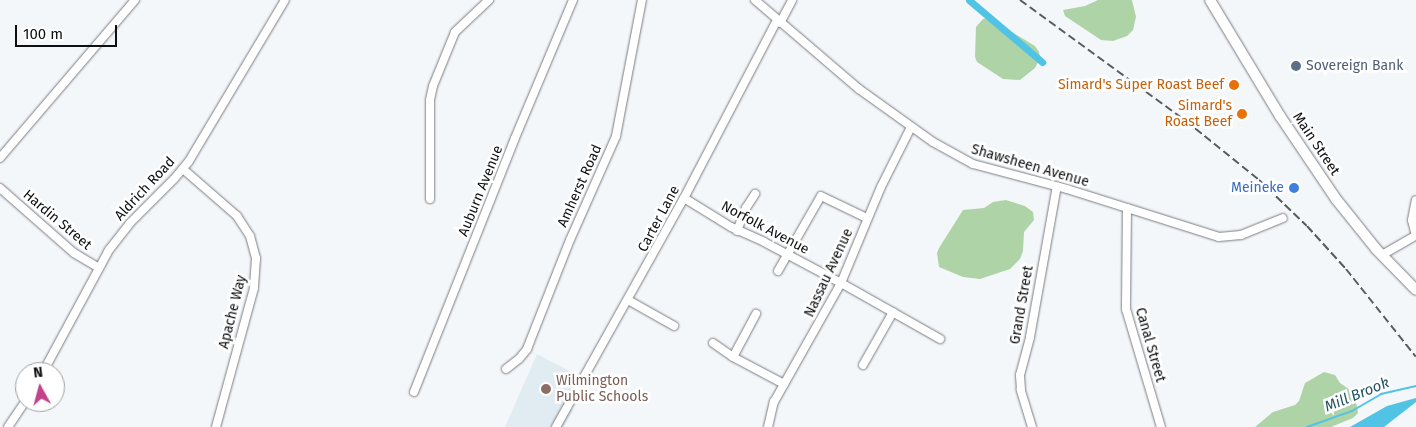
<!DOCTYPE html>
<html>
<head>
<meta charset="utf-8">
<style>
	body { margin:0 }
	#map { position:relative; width:1416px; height:427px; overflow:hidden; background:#f4f7fa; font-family:"Fira Sans",sans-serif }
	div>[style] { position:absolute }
	.built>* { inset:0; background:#e1ebf2 }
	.green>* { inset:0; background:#aed3a6 }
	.water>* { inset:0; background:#51c3e5 }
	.stream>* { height:2px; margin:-1px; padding:0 1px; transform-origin:1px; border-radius:1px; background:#51c3e5 }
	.canal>* { height:7px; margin:-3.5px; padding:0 3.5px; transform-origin:3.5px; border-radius:3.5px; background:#51c3e5 }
	.roads { filter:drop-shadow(0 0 1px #7a7d80) drop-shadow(0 0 1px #7a7d80) }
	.minor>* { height:8px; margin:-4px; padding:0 4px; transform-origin:4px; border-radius:4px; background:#fff }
	.major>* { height:10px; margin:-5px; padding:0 5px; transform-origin:5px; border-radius:5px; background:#fff }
	.rail>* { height:2px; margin-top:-1px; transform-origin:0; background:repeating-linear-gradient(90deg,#585a5b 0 8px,transparent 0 12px) }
	.dots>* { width:14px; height:14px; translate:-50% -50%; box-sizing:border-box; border:2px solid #fff; border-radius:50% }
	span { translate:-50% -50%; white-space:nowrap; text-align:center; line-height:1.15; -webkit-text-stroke:5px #fff; paint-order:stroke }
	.service-label { font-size:14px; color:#4e5e75 }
	.left { translate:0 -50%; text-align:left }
	.food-label { font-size:14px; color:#c56008 }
	.right { translate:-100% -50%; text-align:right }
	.street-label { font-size:14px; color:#0e0f10 }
	.shop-label { font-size:14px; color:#366cbe }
	.education-label { font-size:14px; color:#785e54 }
	.water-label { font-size:15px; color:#245463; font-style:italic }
	.north { position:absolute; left:15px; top:362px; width:50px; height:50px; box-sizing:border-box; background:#fff; border:1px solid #9f9f9f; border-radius:50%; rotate:353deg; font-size:14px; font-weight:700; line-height:20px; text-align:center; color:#0e0f10 }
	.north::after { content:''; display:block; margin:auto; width:18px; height:22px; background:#c4428a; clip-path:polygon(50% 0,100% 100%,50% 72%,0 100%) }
	.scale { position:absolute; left:15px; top:25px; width:102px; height:22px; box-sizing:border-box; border:2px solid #0e0f10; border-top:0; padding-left:6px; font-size:15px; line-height:18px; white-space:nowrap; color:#0e0f10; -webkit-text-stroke:4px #fff; paint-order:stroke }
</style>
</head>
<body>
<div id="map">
	<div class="built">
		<div style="clip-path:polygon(537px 354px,577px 375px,563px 403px,573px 410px,564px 427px,505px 427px)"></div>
	</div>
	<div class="green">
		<div style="clip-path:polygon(1098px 0,1132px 0,1136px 17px,1133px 30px,1127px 36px,1113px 41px,1101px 40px,1065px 16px,1063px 10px,1085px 6px)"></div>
		<div style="clip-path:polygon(993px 17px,1010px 31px,1035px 46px,1039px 52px,1040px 58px,1035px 68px,1020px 80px,1003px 79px,977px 62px,975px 57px,976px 27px,983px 19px)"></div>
		<div style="clip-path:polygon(1006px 200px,1025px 206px,1033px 212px,1034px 220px,1024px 232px,1023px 251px,1020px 259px,1010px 269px,980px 279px,963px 277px,939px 267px,937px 253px,939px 248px,963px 210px,984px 208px,993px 202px)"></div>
		<div style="clip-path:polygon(1324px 372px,1335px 375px,1340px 383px,1350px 390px,1357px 406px,1358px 413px,1353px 418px,1331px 427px,1255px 427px,1273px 412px,1295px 405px,1299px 401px,1305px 383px)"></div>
	</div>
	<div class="water">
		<div style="clip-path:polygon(1416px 398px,1416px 402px,1384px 427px,1350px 427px,1387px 406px)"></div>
	</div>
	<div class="stream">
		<div style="left:1307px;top:427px;width:48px;rotate:-19.6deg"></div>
		<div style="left:1352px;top:411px;width:34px;rotate:-30deg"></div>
		<div style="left:1381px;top:394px;width:36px;rotate:-13deg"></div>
	</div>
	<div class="canal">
		<div style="left:969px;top:0;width:96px;rotate:40.3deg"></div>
	</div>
	<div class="roads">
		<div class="minor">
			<div style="left:755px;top:0;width:137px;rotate:40.6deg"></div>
			<div style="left:859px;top:89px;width:91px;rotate:35.6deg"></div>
			<div style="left:933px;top:142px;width:46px;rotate:28.8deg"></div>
			<div style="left:973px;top:164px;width:97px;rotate:14.9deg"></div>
			<div style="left:1067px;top:189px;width:159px;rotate:17.5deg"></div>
			<div style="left:1219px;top:237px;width:22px;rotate:-5deg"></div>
			<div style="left:1241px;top:235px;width:45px;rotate:-22deg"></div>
			<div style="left:780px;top:23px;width:26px;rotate:-62deg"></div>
			<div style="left:0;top:158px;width:208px;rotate:-49.5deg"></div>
			<div style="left:183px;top:169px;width:72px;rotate:41deg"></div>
			<div style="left:237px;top:216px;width:24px;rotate:57deg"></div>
			<div style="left:250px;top:236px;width:23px;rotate:75deg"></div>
			<div style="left:256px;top:258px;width:30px;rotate:94deg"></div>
			<div style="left:254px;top:288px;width:144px;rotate:105.3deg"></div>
			<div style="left:0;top:188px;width:98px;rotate:41.3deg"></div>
			<div style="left:74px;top:253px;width:29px;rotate:31deg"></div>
			<div style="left:684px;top:198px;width:55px;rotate:31.7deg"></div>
			<div style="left:731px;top:227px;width:36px;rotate:24deg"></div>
			<div style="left:764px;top:242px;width:87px;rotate:28deg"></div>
			<div style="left:841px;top:283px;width:114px;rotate:29.5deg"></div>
			<div style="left:430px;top:199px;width:99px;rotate:-90deg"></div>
			<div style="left:430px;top:100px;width:14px;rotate:-78deg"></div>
			<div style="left:433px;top:86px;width:58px;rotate:-67.8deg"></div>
			<div style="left:455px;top:32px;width:47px;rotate:-43.3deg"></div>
			<div style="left:1127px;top:208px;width:101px;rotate:90.6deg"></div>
			<div style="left:1126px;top:309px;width:123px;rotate:73.5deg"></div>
			<div style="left:737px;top:231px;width:25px;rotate:-69deg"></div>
			<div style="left:746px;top:208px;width:17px;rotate:-57deg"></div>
			<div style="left:1416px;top:236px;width:16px;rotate:-104deg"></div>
			<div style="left:1412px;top:220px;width:20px;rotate:-79deg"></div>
			<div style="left:1382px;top:255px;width:39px;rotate:-30deg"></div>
			<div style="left:778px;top:271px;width:86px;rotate:-60.2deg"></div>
			<div style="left:821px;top:196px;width:51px;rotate:25.6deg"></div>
			<div style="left:628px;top:300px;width:53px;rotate:29.5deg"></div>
			<div style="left:713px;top:343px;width:24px;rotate:35deg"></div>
			<div style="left:733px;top:357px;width:58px;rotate:27.9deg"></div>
			<div style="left:733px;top:357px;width:49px;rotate:-61.9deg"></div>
			<div style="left:863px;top:365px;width:61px;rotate:-60.5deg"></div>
			<div style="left:506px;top:369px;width:16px;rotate:-38deg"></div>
			<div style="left:519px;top:359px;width:13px;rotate:-51deg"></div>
			<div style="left:527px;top:349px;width:117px;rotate:-68.5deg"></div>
			<div style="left:570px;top:240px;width:114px;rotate:-66.1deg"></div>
			<div style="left:616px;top:136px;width:138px;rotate:-79.2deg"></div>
			<div style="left:43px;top:372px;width:139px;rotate:-61.6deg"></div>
			<div style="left:109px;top:250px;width:34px;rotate:-52deg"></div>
			<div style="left:130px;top:223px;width:62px;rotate:-45deg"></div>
			<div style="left:174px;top:179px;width:23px;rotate:-50deg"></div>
			<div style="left:189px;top:161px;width:187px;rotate:-59.2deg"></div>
			<div style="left:414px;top:392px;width:273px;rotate:-68.3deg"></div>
			<div style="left:515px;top:138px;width:150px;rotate:-67.2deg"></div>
			<div style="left:8px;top:427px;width:30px;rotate:-56deg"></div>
			<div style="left:556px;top:427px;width:262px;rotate:-60.8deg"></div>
			<div style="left:684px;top:198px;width:201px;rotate:-62.4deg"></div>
			<div style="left:768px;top:427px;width:26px;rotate:-77deg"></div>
			<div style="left:774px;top:402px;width:137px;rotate:-60.6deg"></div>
			<div style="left:841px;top:283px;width:104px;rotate:-67.4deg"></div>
			<div style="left:881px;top:187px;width:67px;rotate:-63.4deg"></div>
			<div style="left:1032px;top:427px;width:39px;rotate:-107deg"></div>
			<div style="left:1021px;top:390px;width:15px;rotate:-94deg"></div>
			<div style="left:1020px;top:375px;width:39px;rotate:-75deg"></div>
			<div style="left:1030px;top:337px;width:153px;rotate:-79.9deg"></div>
		</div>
		<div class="major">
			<div style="left:1210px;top:0;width:135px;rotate:58.9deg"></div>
			<div style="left:1280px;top:116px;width:100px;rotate:56deg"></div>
			<div style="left:1336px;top:199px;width:64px;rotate:51.3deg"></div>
			<div style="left:1376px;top:249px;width:57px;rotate:45.7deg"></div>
		</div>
	</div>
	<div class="rail">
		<div style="left:1020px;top:0;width:205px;rotate:36.1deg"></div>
		<div style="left:1186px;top:121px;width:94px;rotate:38.9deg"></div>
		<div style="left:1259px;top:180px;width:66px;rotate:43.8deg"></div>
		<div style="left:1307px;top:226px;width:58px;rotate:47.8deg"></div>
		<div style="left:1346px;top:269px;width:112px;rotate:51.5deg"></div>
	</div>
	<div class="dots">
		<div style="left:1296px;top:66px;background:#5c6f8a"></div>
		<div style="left:1234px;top:85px;background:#e8710a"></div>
		<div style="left:1242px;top:114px;background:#e8710a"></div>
		<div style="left:1294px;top:188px;background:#3f7fe0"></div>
		<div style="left:546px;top:389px;background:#8d6e63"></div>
	</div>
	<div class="service-label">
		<span class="left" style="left:1306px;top:66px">Sovereign Bank</span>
	</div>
	<div class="food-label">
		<span class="right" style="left:1224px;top:85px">Simard's Super Roast Beef</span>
		<span class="right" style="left:1232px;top:114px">Simard's<br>Roast Beef</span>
	</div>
	<div class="street-label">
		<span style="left:1316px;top:144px;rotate:56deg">Main Street</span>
		<span style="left:1030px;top:166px;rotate:16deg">Shawsheen Avenue</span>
		<span style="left:580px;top:186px;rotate:-66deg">Amherst Road</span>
		<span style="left:145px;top:189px;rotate:-47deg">Aldrich Road</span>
		<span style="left:481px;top:191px;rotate:-68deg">Auburn Avenue</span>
		<span style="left:659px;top:219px;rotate:-62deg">Carter Lane</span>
		<span style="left:57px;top:220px;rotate:40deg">Hardin Street</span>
		<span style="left:765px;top:228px;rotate:28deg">Norfolk Avenue</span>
		<span style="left:829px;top:273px;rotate:-65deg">Nassau Avenue</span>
		<span style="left:1022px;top:305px;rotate:-80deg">Grand Street</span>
		<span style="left:233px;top:312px;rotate:-76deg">Apache Way</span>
		<span style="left:1150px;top:345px;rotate:74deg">Canal Street</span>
	</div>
	<div class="shop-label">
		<span class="right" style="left:1284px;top:188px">Meineke</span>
	</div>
	<div class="education-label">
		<span class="left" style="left:556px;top:389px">Wilmington<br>Public Schools</span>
	</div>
	<div class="water-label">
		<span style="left:1357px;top:395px;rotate:-22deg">Mill Brook</span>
	</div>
	<div class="north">N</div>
	<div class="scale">100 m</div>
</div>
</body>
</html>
